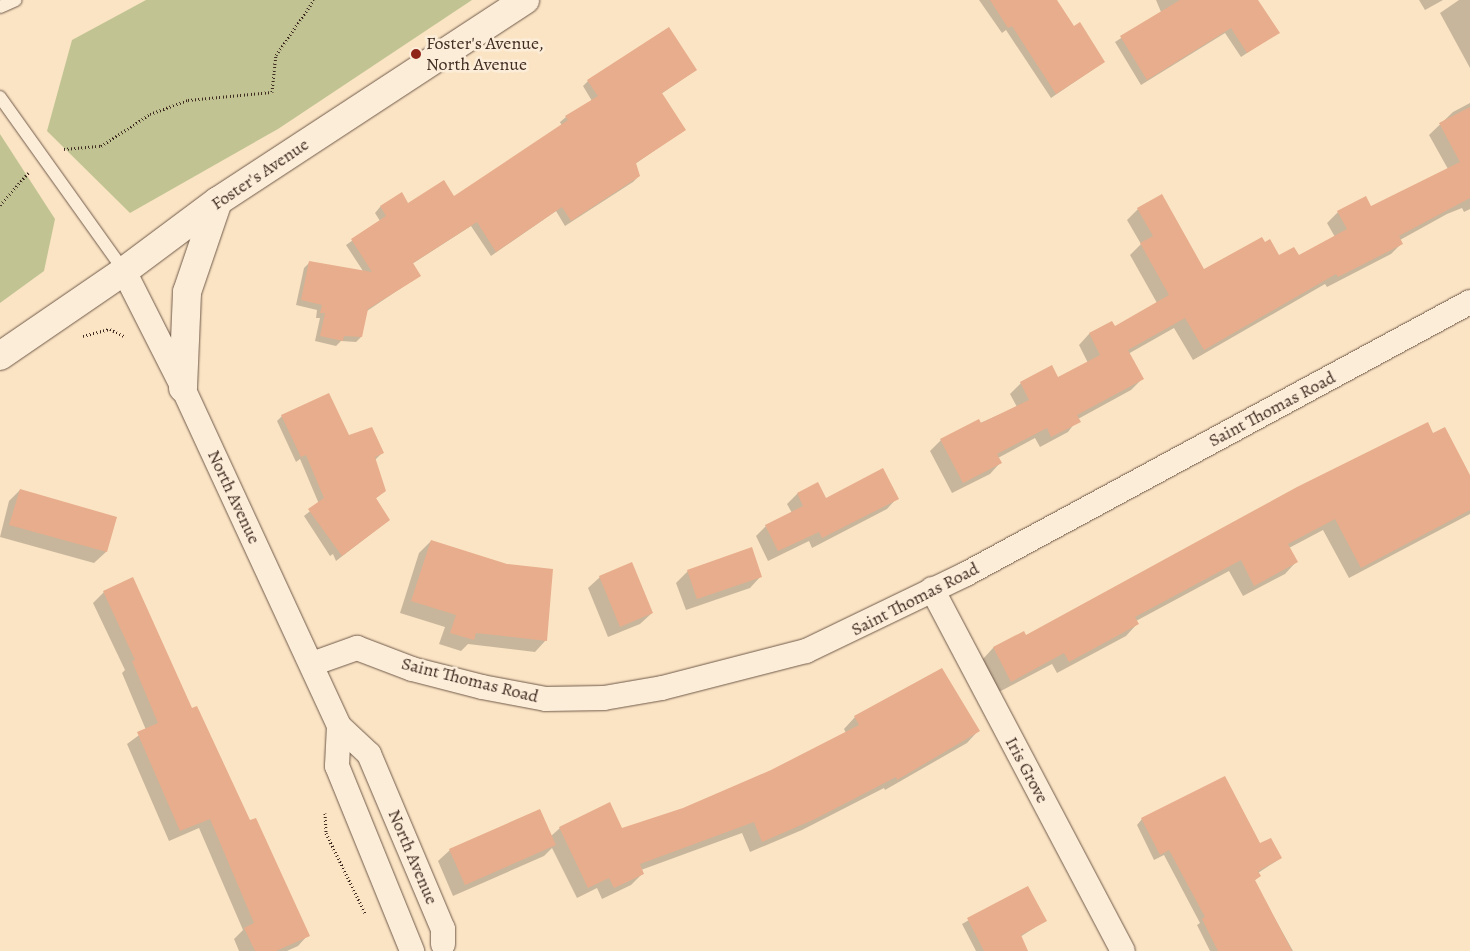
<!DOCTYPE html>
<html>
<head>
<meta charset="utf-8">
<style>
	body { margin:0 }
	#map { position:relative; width:1470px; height:951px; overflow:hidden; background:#fbe4c4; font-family:Alegreya,serif }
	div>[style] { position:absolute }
	.green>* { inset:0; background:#c1c492 }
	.shadow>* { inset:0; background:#0003 }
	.building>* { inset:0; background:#e7ad8c }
	.path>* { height:3px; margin-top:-1.5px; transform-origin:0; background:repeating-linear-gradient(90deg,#412c22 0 1px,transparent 0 3.5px) }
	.roads { filter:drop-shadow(0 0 1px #705a4a) drop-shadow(0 0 1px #705a4a) }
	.lane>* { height:12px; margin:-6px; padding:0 6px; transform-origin:6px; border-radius:6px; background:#fcedd9 }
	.street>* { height:24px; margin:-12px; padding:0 12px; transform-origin:12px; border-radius:12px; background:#fcedd9 }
	.secondary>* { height:28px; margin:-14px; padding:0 14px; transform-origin:14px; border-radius:14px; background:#fcedd9 }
	.dots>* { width:14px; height:14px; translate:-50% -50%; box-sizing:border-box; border:2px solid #fcedd9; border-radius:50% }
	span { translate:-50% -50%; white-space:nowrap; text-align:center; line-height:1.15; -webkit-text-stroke:5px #fcedd9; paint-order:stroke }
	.poi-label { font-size:18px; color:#412c22 }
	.left { translate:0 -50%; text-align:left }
	.street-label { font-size:18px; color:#412c22 }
</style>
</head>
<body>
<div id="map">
	<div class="green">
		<div style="clip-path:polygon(146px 0,472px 0,278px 129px,130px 213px,47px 131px,72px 40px)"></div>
		<div style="clip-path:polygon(0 134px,55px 219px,44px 271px,0 303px)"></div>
	</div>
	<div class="shadow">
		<div style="clip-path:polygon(979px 0,1055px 0,1074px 28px,1104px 62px,1051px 98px,1006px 30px,1002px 33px)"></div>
		<div style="clip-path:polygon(1156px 0,1257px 0,1279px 32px,1241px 57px,1225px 33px,1141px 85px,1115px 42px,1161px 12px)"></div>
		<div style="clip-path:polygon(1419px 0,1443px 0,1425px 10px)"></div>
		<div style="clip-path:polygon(1459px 0,1470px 0,1470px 68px,1440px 13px)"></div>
		<div style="clip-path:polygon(696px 70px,661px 94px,684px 130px,635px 164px,639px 176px,633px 182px,565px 226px,556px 211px,491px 256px,471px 226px,412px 264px,419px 276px,367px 311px,361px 337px,356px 342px,341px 341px,336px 346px,315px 341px,320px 318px,316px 318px,317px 310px,296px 305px,304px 268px,310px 262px,363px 271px,346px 245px,380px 221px,375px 213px,380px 207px,401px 194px,408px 205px,454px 197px,562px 126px,560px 122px,566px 117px,592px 101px,583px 86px,588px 81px)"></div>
		<div style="clip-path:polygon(1470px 103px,1470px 209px,1464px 212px,1462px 208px,1447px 214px,1400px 240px,1402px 243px,1391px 254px,1327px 287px,1325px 284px,1193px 360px,1174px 328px,1128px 354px,1142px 379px,1131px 390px,1078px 419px,1068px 432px,1040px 447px,1035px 438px,998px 458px,1000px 463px,990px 474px,952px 493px,930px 451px,941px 440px,1017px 407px,1010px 394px,1021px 383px,1058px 379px,1088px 363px,1079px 345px,1089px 334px,1111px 322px,1114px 328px,1157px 303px,1130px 255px,1141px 244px,1127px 220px,1138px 209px,1204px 270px,1279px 257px,1298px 256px,1335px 237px,1327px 223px,1338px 212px,1371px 208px,1448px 169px,1429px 135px,1453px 112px)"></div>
		<div style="clip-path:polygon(282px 416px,349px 436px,382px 453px,375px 460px,385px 491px,375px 499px,389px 520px,336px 561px,333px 554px,330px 556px,304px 516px,319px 504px,300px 459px,296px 462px,277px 421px)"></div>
		<div style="clip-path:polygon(1432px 434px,1470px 478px,1470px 514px,1349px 578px,1323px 530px,1289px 548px,1296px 562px,1285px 574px,1243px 596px,1229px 571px,1136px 621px,1137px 624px,1126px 636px,1057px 673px,1052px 664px,999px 692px,982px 660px,993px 648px,1023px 633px,1026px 637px)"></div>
		<div style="clip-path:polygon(817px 484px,826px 499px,897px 498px,887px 509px,812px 548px,809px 541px,768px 561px,756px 536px,766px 526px,792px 513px,787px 504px,797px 494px)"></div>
		<div style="clip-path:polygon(20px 490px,116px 518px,106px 552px,94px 563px,0 537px,9px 501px)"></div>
		<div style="clip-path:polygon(431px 541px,546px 640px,535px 652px,468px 644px,461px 651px,439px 644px,445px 627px,400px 613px,419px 553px)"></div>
		<div style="clip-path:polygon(688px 571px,761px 576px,750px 588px,686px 610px,676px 583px)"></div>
		<div style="clip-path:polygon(600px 577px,652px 613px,640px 624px,608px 637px,588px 588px)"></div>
		<div style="clip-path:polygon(104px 592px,192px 710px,308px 935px,298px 946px,287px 951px,239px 951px,234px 939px,243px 930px,199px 828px,169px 841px,127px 744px,146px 730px,122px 673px,125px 670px,93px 603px)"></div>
		<div style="clip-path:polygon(855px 717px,978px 731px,967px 743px,885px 790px,884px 788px,802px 830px,750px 852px,742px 833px,641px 870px,643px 873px,631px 885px,602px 899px,597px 888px,577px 898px,552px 848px,544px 856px,453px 896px,438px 861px,450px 850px,551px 836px,560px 828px,622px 830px,683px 809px,771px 771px,846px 733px,844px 729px)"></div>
		<div style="clip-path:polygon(1142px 819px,1260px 845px,1281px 858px,1258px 873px,1260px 876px,1254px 881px,1293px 951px,1210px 951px,1197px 925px,1200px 923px,1164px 855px,1154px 860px,1137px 825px)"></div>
		<div style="clip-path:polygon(1027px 887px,1045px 921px,1020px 937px,1027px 951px,976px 951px,962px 924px)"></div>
	</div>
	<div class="building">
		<div style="clip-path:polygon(990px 0,1057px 0,1074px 26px,1080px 22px,1105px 62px,1056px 94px,1012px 26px,1008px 28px)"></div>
		<div style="clip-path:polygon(1180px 0,1258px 0,1280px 33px,1247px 53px,1231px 28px,1147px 80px,1120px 36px)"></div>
		<div style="clip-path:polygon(669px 27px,697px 70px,662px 93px,686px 130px,636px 163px,640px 176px,571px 221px,562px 207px,496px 252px,477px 222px,413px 263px,421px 276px,368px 309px,362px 337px,344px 336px,343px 341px,320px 336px,325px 313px,320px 313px,322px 305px,301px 300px,309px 261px,372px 272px,351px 239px,386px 216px,380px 206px,402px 192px,408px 203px,444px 180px,454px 196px,568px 120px,565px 116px,598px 96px,587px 80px)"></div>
		<div style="clip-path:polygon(1470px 107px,1470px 198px,1399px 236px,1403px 244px,1338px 277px,1336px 274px,1204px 350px,1185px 318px,1128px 350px,1144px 379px,1077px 415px,1081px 422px,1051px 437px,1047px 428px,997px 454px,1002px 463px,963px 483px,940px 439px,979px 419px,981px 423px,1029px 400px,1020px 382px,1052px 365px,1058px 377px,1100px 355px,1089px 333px,1112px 321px,1115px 326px,1169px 295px,1140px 243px,1153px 236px,1137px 208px,1162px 194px,1204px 269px,1262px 237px,1265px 242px,1270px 239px,1279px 255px,1294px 247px,1299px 255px,1347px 229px,1337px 211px,1366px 196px,1371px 206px,1460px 162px,1439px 123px)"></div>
		<div style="clip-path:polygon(329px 393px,349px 435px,372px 427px,384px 453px,375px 457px,386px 491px,376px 498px,390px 520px,342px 556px,308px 509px,324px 498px,306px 455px,301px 457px,281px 415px)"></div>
		<div style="clip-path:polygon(1428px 422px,1433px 433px,1445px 427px,1470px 475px,1470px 510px,1361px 568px,1335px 519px,1288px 544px,1298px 562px,1254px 586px,1241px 560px,1135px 617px,1139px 624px,1069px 662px,1064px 653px,1011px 682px,993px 647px,1024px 631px,1026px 635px,1297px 487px)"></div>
		<div style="clip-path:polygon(883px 468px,899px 499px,822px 538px,819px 532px,778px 551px,765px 525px,803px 506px,797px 493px,818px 482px,826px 498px)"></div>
		<div style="clip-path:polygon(20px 489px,117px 517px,107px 552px,9px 525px)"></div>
		<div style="clip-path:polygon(431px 540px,507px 564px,553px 569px,547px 641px,476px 633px,474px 640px,450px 633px,456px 615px,411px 601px)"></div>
		<div style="clip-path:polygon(752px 547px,762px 577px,697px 599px,687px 570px)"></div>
		<div style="clip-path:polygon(632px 562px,653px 613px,620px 627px,599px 576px)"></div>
		<div style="clip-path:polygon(133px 577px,192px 708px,197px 706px,250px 820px,256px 818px,310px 936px,276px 951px,255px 951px,244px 928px,254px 923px,210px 819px,180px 831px,137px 732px,158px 723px,132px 661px,135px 660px,103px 591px)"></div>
		<div style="clip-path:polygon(942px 668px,980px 731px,897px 780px,896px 777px,815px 819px,762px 842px,754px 822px,640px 864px,644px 874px,614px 888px,609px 878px,588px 888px,559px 827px,610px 802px,622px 828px,683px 808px,771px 770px,859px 725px,854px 716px)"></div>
		<div style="clip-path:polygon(1225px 776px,1260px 843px,1271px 838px,1282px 858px,1258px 871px,1261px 876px,1255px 880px,1292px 951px,1218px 951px,1202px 919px,1205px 917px,1169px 850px,1160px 855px,1141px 818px)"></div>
		<div style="clip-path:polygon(540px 809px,556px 845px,465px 885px,449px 849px)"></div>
		<div style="clip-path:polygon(1028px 886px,1047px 921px,1021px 935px,1028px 951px,984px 951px,967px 918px)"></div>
	</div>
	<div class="path">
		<div style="left:64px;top:149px;width:37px;rotate:-5deg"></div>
		<div style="left:101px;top:146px;width:59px;rotate:-33.1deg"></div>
		<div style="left:150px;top:114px;width:40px;rotate:-20.2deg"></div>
		<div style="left:188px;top:100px;width:84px;rotate:-5.4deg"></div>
		<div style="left:272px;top:92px;width:37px;rotate:-84deg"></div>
		<div style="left:276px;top:55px;width:67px;rotate:-55.4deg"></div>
		<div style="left:0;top:205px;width:43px;rotate:-48.8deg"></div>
		<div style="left:83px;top:336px;width:28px;rotate:-15deg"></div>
		<div style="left:110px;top:329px;width:16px;rotate:27deg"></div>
		<div style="left:325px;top:813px;width:20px;rotate:87deg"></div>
		<div style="left:326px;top:833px;width:89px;rotate:64deg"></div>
	</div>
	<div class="roads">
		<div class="lane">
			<div style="left:0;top:7px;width:17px;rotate:-24deg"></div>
			<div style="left:0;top:97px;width:214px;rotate:54.5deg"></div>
		</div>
		<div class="street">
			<div style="left:124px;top:271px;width:131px;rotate:63.2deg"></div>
			<div style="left:183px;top:388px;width:372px;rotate:65.2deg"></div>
			<div style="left:339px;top:726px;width:41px;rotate:43deg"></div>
			<div style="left:369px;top:754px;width:190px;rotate:67.1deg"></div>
			<div style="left:443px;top:929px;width:15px;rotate:90deg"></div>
			<div style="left:932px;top:589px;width:409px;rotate:62.2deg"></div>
			<div style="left:312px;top:664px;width:48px;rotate:-19.6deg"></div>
			<div style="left:357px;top:648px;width:59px;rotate:20.9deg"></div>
			<div style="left:412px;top:669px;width:72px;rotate:14.4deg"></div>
			<div style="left:482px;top:687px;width:65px;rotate:10.6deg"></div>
			<div style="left:546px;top:699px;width:58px;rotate:-1deg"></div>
			<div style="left:604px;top:698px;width:59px;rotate:-9.8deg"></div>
			<div style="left:662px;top:688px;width:149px;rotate:-14.4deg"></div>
			<div style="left:806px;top:651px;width:178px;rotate:-25.7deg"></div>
			<div style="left:966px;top:574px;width:573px;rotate:-28.35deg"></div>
			<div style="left:339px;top:726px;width:40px;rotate:92.9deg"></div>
			<div style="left:337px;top:766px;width:200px;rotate:67.9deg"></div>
		</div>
		<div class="secondary">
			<div style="left:0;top:356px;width:150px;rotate:-34.4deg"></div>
			<div style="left:124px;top:271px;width:117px;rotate:-36.7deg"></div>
			<div style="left:218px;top:201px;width:367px;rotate:-33.2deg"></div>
			<div style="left:183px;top:388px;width:96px;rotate:-87.6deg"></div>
			<div style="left:187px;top:292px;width:96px;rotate:-71.2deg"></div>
		</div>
	</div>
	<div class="dots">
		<div style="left:416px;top:54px;background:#8f2418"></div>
	</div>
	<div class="poi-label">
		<span class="left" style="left:426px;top:54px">Foster's Avenue,<br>North Avenue</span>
	</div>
	<div class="street-label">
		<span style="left:260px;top:174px;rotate:-34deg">Foster's Avenue</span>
		<span style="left:1272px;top:409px;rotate:-28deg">Saint Thomas Road</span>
		<span style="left:234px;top:497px;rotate:65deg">North Avenue</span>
		<span style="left:915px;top:599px;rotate:-27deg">Saint Thomas Road</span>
		<span style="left:470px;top:680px;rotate:14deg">Saint Thomas Road</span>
		<span style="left:1027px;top:770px;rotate:62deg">Iris Grove</span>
		<span style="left:413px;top:857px;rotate:67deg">North Avenue</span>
	</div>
</div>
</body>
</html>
